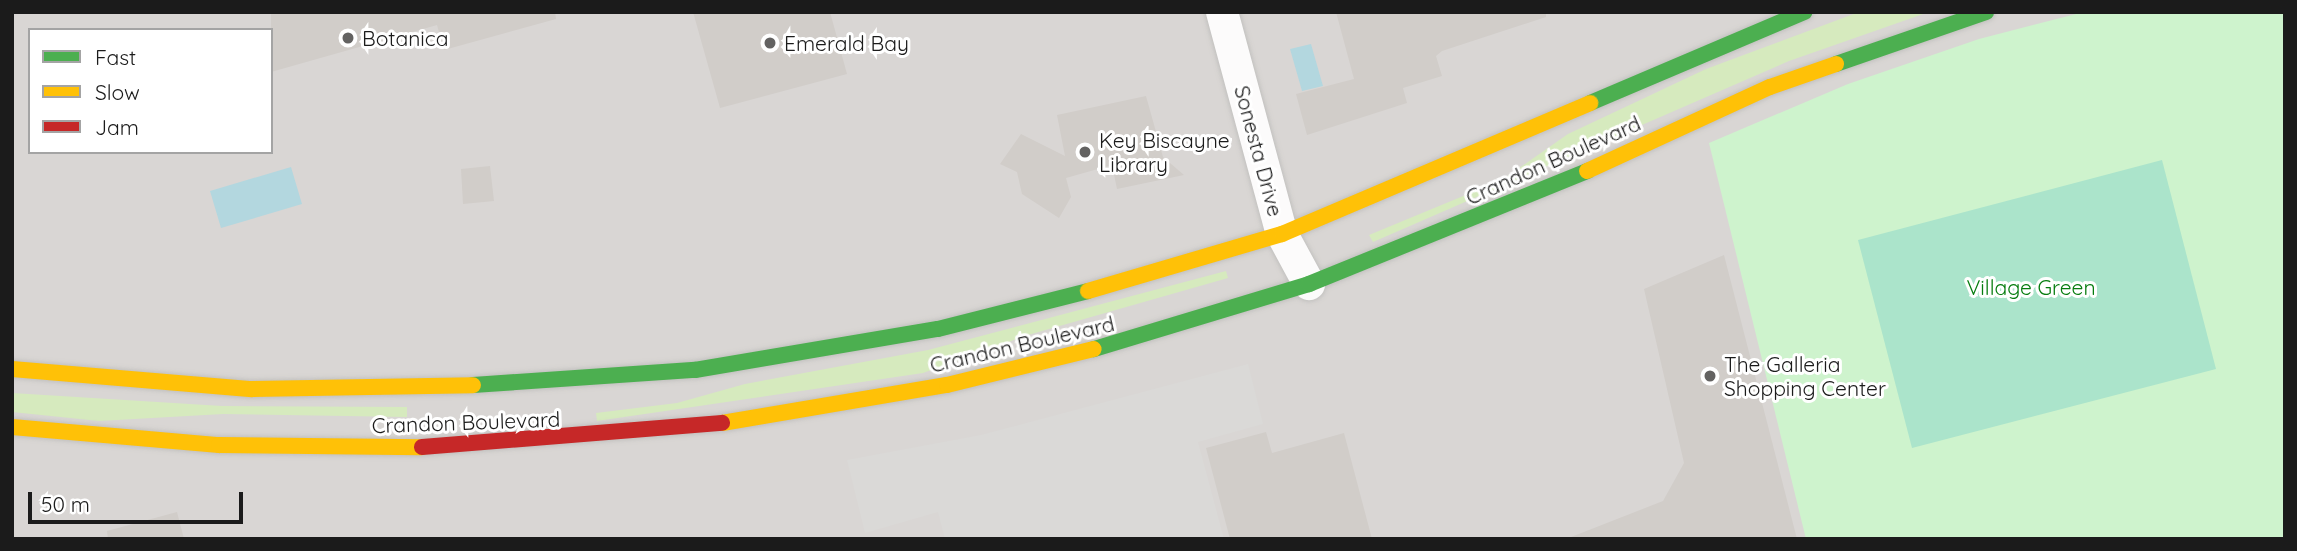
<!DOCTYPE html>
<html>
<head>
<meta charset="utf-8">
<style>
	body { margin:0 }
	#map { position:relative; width:2297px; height:551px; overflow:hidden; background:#eae7e2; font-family:Quicksand,sans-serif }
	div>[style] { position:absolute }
	.residential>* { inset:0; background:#d9d6d4 }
	.grass>* { inset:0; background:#d6eabe }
	.park>* { inset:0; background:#cef3cd }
	.pitch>* { inset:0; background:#abe4cb }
	.parking>* { inset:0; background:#dad9d7 }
	.water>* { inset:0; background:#b3d7df }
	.building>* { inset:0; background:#d1cdc9 }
	.roads { filter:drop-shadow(0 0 2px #c2c1bf) drop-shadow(0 0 2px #c2c1bf) }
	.street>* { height:32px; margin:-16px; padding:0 16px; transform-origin:16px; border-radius:16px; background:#fcfbfb }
	.fast>* { height:16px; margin:-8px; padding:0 8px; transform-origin:8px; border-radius:8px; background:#4caf50 }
	.slow>* { height:16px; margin:-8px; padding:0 8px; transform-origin:8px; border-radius:8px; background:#ffc107 }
	.jam>* { height:16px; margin:-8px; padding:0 8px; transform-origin:8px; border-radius:8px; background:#c62828 }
	.dots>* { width:19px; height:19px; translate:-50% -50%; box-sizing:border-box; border:4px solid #fff; border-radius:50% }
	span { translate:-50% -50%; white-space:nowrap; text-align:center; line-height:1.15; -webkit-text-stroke:6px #fff; paint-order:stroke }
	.poi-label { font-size:21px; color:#1b1b1b }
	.left { translate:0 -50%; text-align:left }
	.street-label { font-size:21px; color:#1b1b1b }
	.park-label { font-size:21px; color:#057c0e }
	.frame { position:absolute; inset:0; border:14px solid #1b1b1b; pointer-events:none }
	.legend { position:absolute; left:28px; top:28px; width:245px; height:126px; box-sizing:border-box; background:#fff; border:2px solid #a4a4a4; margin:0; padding:9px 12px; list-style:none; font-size:21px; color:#1b1b1b }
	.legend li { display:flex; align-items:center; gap:14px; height:35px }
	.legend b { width:35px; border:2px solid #a4a4a4 }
	.scale { position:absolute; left:28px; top:492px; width:215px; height:32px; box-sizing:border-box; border:4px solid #1b1b1b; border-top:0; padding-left:9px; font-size:21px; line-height:24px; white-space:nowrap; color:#1b1b1b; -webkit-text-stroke:5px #fff; paint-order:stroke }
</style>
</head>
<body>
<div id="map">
	<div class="residential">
		<div style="clip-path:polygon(evenodd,12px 12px,2285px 12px,2285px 539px,12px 539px,12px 12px,30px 30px,271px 30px,271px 152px,30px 152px,30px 30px)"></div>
	</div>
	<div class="grass">
		<div style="clip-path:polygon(1859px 12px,1929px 12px,1789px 61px,1373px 242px,1369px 235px,1502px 180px,1568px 134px,1706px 69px)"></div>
		<div style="clip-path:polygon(1226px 271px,1228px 278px,1028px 335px,923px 373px,597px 421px,596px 413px,677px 403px,745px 384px,928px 350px)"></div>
		<div style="clip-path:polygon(12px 393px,222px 406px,407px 407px,407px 417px,223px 414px,99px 421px,12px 412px)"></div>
	</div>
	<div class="park">
		<div style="clip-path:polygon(2084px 12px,2285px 12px,2285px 539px,1806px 539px,1709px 143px,1848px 84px,1979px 39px)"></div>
	</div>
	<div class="pitch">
		<div style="clip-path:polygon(2162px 160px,2216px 369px,1912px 448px,1858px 240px)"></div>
	</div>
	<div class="parking">
		<div style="clip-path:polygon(1248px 364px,1263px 424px,1198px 442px,1224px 539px,945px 539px,938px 512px,865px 533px,847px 460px,981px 435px)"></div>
	</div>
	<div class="water">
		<div style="clip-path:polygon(1311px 44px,1323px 86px,1302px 91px,1290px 49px)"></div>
		<div style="clip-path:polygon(291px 167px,302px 204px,221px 228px,210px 191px)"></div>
	</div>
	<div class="building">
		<div style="clip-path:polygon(271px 12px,555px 12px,556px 19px,444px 50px,437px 25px,271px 72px)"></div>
		<div style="clip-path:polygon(693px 12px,830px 12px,847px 74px,720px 108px)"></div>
		<div style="clip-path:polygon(1336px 12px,1546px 12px,1546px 17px,1442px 51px,1436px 56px,1442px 76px,1403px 88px,1407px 103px,1307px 135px,1296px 94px,1354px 79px)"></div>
		<div style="clip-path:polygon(1146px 96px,1163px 157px,1184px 175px,1117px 189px,1112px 165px,1066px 178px,1071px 197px,1059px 218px,1022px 194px,1017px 172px,1000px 164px,1021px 134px,1065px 156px,1057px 115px)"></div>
		<div style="clip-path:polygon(490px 166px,494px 201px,463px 204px,461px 169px)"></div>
		<div style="clip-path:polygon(1724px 255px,1797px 539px,1566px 539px,1663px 501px,1684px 463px,1644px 289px)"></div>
		<div style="clip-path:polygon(1266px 432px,1272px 453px,1344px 433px,1372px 539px,1230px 539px,1206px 448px)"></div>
		<div style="clip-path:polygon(177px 512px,184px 539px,108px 539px,107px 531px)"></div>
	</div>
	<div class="roads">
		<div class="street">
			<div style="left:1222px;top:12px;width:230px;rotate:74.9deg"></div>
			<div style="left:1282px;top:234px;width:57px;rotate:61.6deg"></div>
		</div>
		<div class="fast">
			<div style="left:1836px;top:64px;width:159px;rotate:-19.1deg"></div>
			<div style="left:1590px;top:103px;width:233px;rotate:-23deg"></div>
			<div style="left:1094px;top:349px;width:225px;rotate:-16.8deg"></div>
			<div style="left:1309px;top:284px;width:300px;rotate:-22.1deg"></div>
			<div style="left:473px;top:385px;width:223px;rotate:-3.9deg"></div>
			<div style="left:695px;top:370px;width:246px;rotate:-9.6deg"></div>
			<div style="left:938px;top:329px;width:155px;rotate:-14.2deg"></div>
		</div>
		<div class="slow">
			<div style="left:1587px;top:171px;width:201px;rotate:-24.7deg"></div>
			<div style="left:1770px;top:87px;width:70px;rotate:-19.2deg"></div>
			<div style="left:1088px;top:291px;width:202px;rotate:-16.4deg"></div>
			<div style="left:1282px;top:234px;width:335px;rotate:-23deg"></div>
			<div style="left:12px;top:369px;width:241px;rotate:4.8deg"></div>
			<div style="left:252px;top:389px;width:221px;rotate:-1deg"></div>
			<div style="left:722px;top:423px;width:228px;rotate:-9.6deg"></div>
			<div style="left:947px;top:385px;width:151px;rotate:-13.8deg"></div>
			<div style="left:12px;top:427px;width:208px;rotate:5deg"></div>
			<div style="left:219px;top:445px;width:203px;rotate:0.6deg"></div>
		</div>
		<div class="jam">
			<div style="left:422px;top:447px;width:301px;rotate:-4.6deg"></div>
		</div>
	</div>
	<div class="dots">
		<div style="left:348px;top:38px;background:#636261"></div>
		<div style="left:770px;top:43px;background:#636261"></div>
		<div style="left:1085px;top:152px;background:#636261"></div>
		<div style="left:1710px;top:376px;background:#636261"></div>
	</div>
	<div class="poi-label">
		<span class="left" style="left:362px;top:38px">Botanica</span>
		<span class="left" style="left:784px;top:43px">Emerald Bay</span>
		<span class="left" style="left:1099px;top:152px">Key Biscayne<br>Library</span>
		<span class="left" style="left:1724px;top:376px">The Galleria<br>Shopping Center</span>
	</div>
	<div class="street-label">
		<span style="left:1259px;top:151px;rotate:75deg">Sonesta Drive</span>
		<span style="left:1553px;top:160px;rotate:-24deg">Crandon Boulevard</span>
		<span style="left:1022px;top:344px;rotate:-13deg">Crandon Boulevard</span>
		<span style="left:466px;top:422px;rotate:-2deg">Crandon Boulevard</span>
	</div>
	<div class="park-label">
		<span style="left:2031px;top:287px">Village Green</span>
	</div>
	<div class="frame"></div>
	<ul class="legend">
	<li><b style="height:9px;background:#4caf50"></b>Fast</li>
	<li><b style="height:9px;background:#ffc107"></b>Slow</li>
	<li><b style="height:9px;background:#c62828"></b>Jam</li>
	</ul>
	<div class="scale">50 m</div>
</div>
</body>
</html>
